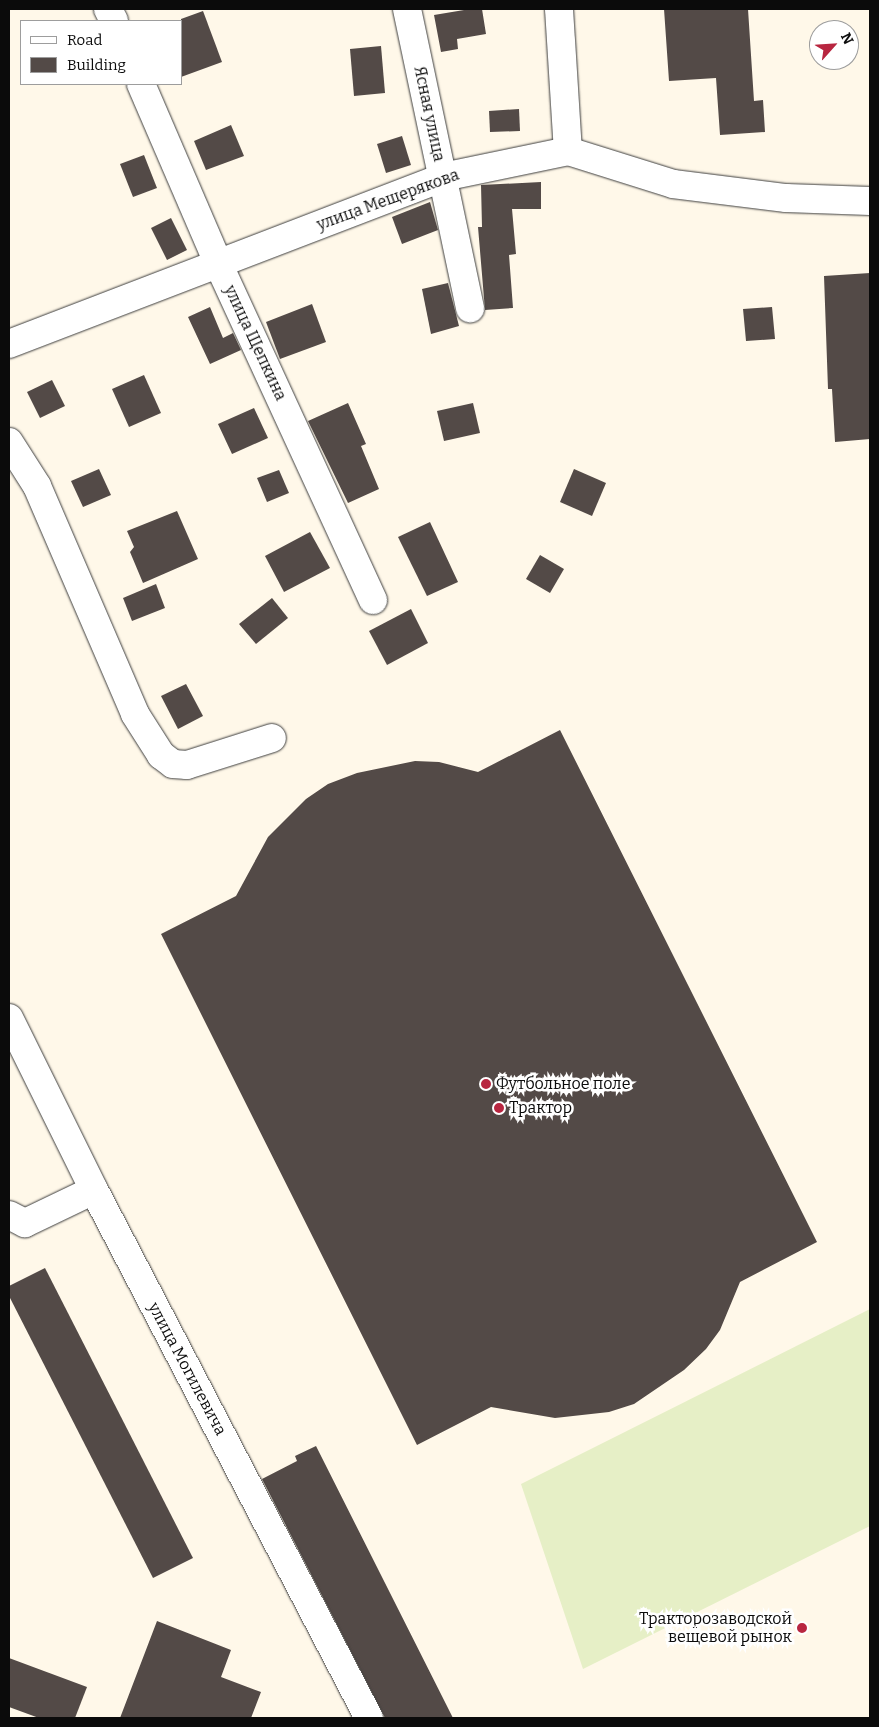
<!DOCTYPE html>
<html>
<head>
<meta charset="utf-8">
<style>
	body { margin:0 }
	#map { position:relative; width:879px; height:1727px; overflow:hidden; background:#fff8e9; font-family:Bitter,serif }
	div>[style] { position:absolute }
	.pitch>* { inset:0; background:#e6efc6 }
	.building>* { inset:0; background:#534a47 }
	.roads { filter:drop-shadow(0 0 1px #3e3e3e) drop-shadow(0 0 1px #3e3e3e) }
	.minor>* { height:28px; margin:-14px; padding:0 14px; transform-origin:14px; border-radius:14px; background:#fff }
	.dots>* { width:14px; height:14px; translate:-50% -50%; box-sizing:border-box; border:2px solid #fff; border-radius:50% }
	span { translate:-50% -50%; white-space:nowrap; text-align:center; line-height:1.15; -webkit-text-stroke:5px #fff; paint-order:stroke }
	.street-label { font-size:16px; color:#0b0b0b }
	.poi-label { font-size:16px; color:#0b0b0b }
	.left { translate:0 -50%; text-align:left }
	.right { translate:-100% -50%; text-align:right }
	.frame { position:absolute; inset:0; border:10px solid #0b0b0b; pointer-events:none }
	.legend { position:absolute; left:20px; top:20px; width:162px; height:65px; box-sizing:border-box; background:#fff; border:1px solid #9d9d9d; margin:0; padding:6px 9px; list-style:none; font-size:15px; color:#0b0b0b }
	.legend li { display:flex; align-items:center; gap:10px; height:25px }
	.legend b { width:25px; border:1px solid #9d9d9d }
	.north { position:absolute; left:809px; top:20px; width:50px; height:50px; box-sizing:border-box; background:#fff; border:1px solid #9d9d9d; border-radius:50%; rotate:64deg; font-size:14px; font-weight:700; line-height:20px; text-align:center; color:#0b0b0b }
	.north::after { content:''; display:block; margin:auto; width:18px; height:22px; background:#b82640; clip-path:polygon(50% 0,100% 100%,50% 72%,0 100%) }
</style>
</head>
<body>
<div id="map">
	<div class="pitch">
		<div style="clip-path:polygon(870px 1309px,870px 1526px,583px 1669px,521px 1484px)"></div>
	</div>
	<div class="building">
		<div style="clip-path:polygon(470px 9px,482px 9px,486px 34px,457px 39px,458px 49px,441px 52px,434px 15px)"></div>
		<div style="clip-path:polygon(664px 9px,748px 9px,754px 101px,763px 100px,765px 132px,720px 135px,716px 78px,669px 81px)"></div>
		<div style="clip-path:polygon(203px 11px,222px 62px,181px 77px,181px 19px)"></div>
		<div style="clip-path:polygon(381px 46px,385px 93px,354px 96px,350px 49px)"></div>
		<div style="clip-path:polygon(519px 109px,520px 131px,490px 132px,489px 111px)"></div>
		<div style="clip-path:polygon(231px 125px,244px 156px,206px 170px,194px 141px)"></div>
		<div style="clip-path:polygon(402px 136px,411px 165px,386px 173px,377px 144px)"></div>
		<div style="clip-path:polygon(144px 155px,157px 188px,133px 197px,120px 164px)"></div>
		<div style="clip-path:polygon(541px 182px,541px 209px,512px 209px,516px 254px,509px 255px,513px 308px,485px 310px,478px 227px,482px 227px,481px 185px)"></div>
		<div style="clip-path:polygon(430px 202px,438px 230px,402px 244px,392px 217px)"></div>
		<div style="clip-path:polygon(171px 218px,187px 250px,167px 260px,151px 228px)"></div>
		<div style="clip-path:polygon(870px 273px,870px 439px,835px 442px,832px 389px,828px 389px,824px 276px)"></div>
		<div style="clip-path:polygon(448px 283px,459px 326px,431px 334px,422px 289px)"></div>
		<div style="clip-path:polygon(312px 304px,326px 342px,280px 359px,266px 322px)"></div>
		<div style="clip-path:polygon(210px 307px,223px 338px,233px 333px,241px 350px,210px 364px,188px 317px)"></div>
		<div style="clip-path:polygon(772px 307px,775px 339px,746px 341px,743px 309px)"></div>
		<div style="clip-path:polygon(144px 375px,161px 413px,129px 427px,112px 389px)"></div>
		<div style="clip-path:polygon(52px 380px,65px 406px,40px 418px,27px 392px)"></div>
		<div style="clip-path:polygon(348px 403px,366px 444px,361px 446px,379px 489px,348px 503px,308px 421px)"></div>
		<div style="clip-path:polygon(473px 403px,480px 433px,444px 441px,437px 411px)"></div>
		<div style="clip-path:polygon(254px 408px,268px 438px,232px 454px,218px 424px)"></div>
		<div style="clip-path:polygon(99px 469px,111px 495px,83px 507px,71px 481px)"></div>
		<div style="clip-path:polygon(574px 469px,606px 483px,592px 516px,560px 502px)"></div>
		<div style="clip-path:polygon(279px 470px,289px 493px,267px 502px,257px 478px)"></div>
		<div style="clip-path:polygon(177px 511px,198px 559px,143px 583px,130px 552px,134px 547px,127px 531px)"></div>
		<div style="clip-path:polygon(430px 522px,458px 582px,427px 596px,398px 537px)"></div>
		<div style="clip-path:polygon(310px 532px,330px 568px,284px 592px,265px 556px)"></div>
		<div style="clip-path:polygon(540px 555px,564px 569px,550px 593px,526px 579px)"></div>
		<div style="clip-path:polygon(156px 584px,165px 608px,132px 621px,123px 598px)"></div>
		<div style="clip-path:polygon(272px 598px,288px 618px,256px 644px,239px 624px)"></div>
		<div style="clip-path:polygon(411px 609px,428px 643px,387px 665px,369px 631px)"></div>
		<div style="clip-path:polygon(186px 684px,203px 716px,178px 729px,161px 696px)"></div>
		<div style="clip-path:polygon(560px 730px,817px 1242px,740px 1282px,720px 1330px,706px 1349px,684px 1370px,634px 1404px,609px 1412px,555px 1418px,491px 1407px,417px 1445px,161px 934px,236px 896px,268px 837px,306px 799px,328px 784px,357px 773px,415px 761px,439px 762px,478px 772px)"></div>
		<div style="clip-path:polygon(45px 1268px,193px 1558px,153px 1578px,9px 1296px,9px 1286px)"></div>
		<div style="clip-path:polygon(316px 1446px,453px 1718px,385px 1718px,262px 1479px,297px 1461px,295px 1456px)"></div>
		<div style="clip-path:polygon(157px 1621px,231px 1650px,221px 1677px,261px 1692px,251px 1718px,120px 1718px)"></div>
		<div style="clip-path:polygon(9px 1658px,87px 1687px,75px 1718px,39px 1718px,9px 1707px)"></div>
	</div>
	<div class="roads">
		<div class="minor">
			<div style="left:108px;top:9px;width:13px;rotate:63deg"></div>
			<div style="left:407px;top:9px;width:306px;rotate:78.1deg"></div>
			<div style="left:559px;top:9px;width:142px;rotate:86.4deg"></div>
			<div style="left:141px;top:84px;width:195px;rotate:66.7deg"></div>
			<div style="left:218px;top:263px;width:371px;rotate:65.3deg"></div>
			<div style="left:9px;top:344px;width:465px;rotate:-21deg"></div>
			<div style="left:443px;top:177px;width:128px;rotate:-11.7deg"></div>
			<div style="left:568px;top:151px;width:110px;rotate:17.4deg"></div>
			<div style="left:673px;top:184px;width:114px;rotate:7.1deg"></div>
			<div style="left:786px;top:198px;width:84px;rotate:2deg"></div>
			<div style="left:9px;top:442px;width:52px;rotate:57.5deg"></div>
			<div style="left:37px;top:486px;width:248px;rotate:66.7deg"></div>
			<div style="left:135px;top:714px;width:49px;rotate:57.6deg"></div>
			<div style="left:161px;top:755px;width:15px;rotate:37deg"></div>
			<div style="left:173px;top:764px;width:14px;rotate:4deg"></div>
			<div style="left:187px;top:765px;width:89px;rotate:-17.6deg"></div>
			<div style="left:9px;top:1018px;width:192px;rotate:63.7deg"></div>
			<div style="left:94px;top:1190px;width:595px;rotate:62.49deg"></div>
			<div style="left:9px;top:1215px;width:18px;rotate:27deg"></div>
			<div style="left:25px;top:1223px;width:76px;rotate:-25.6deg"></div>
		</div>
	</div>
	<div class="dots">
		<div style="left:486px;top:1084px;background:#b82640"></div>
		<div style="left:499px;top:1108px;background:#b82640"></div>
		<div style="left:802px;top:1628px;background:#b82640"></div>
	</div>
	<div class="street-label">
		<span style="left:429px;top:114px;rotate:78deg">Ясная улица</span>
		<span style="left:388px;top:200px;rotate:-20deg">улица Мещерякова</span>
		<span style="left:255px;top:343px;rotate:65deg">улица Щепкина</span>
		<span style="left:187px;top:1369px;rotate:62deg">улица Могилевича</span>
	</div>
	<div class="poi-label">
		<span class="left" style="left:496px;top:1084px">Футбольное поле</span>
		<span class="left" style="left:509px;top:1108px">Трактор</span>
		<span class="right" style="left:792px;top:1628px">Тракторозаводской<br>вещевой рынок</span>
	</div>
	<div class="frame"></div>
	<ul class="legend">
	<li><b style="height:6px;background:#fff"></b>Road</li>
	<li><b style="height:14px;background:#534a47"></b>Building</li>
	</ul>
	<div class="north">N</div>
</div>
</body>
</html>
